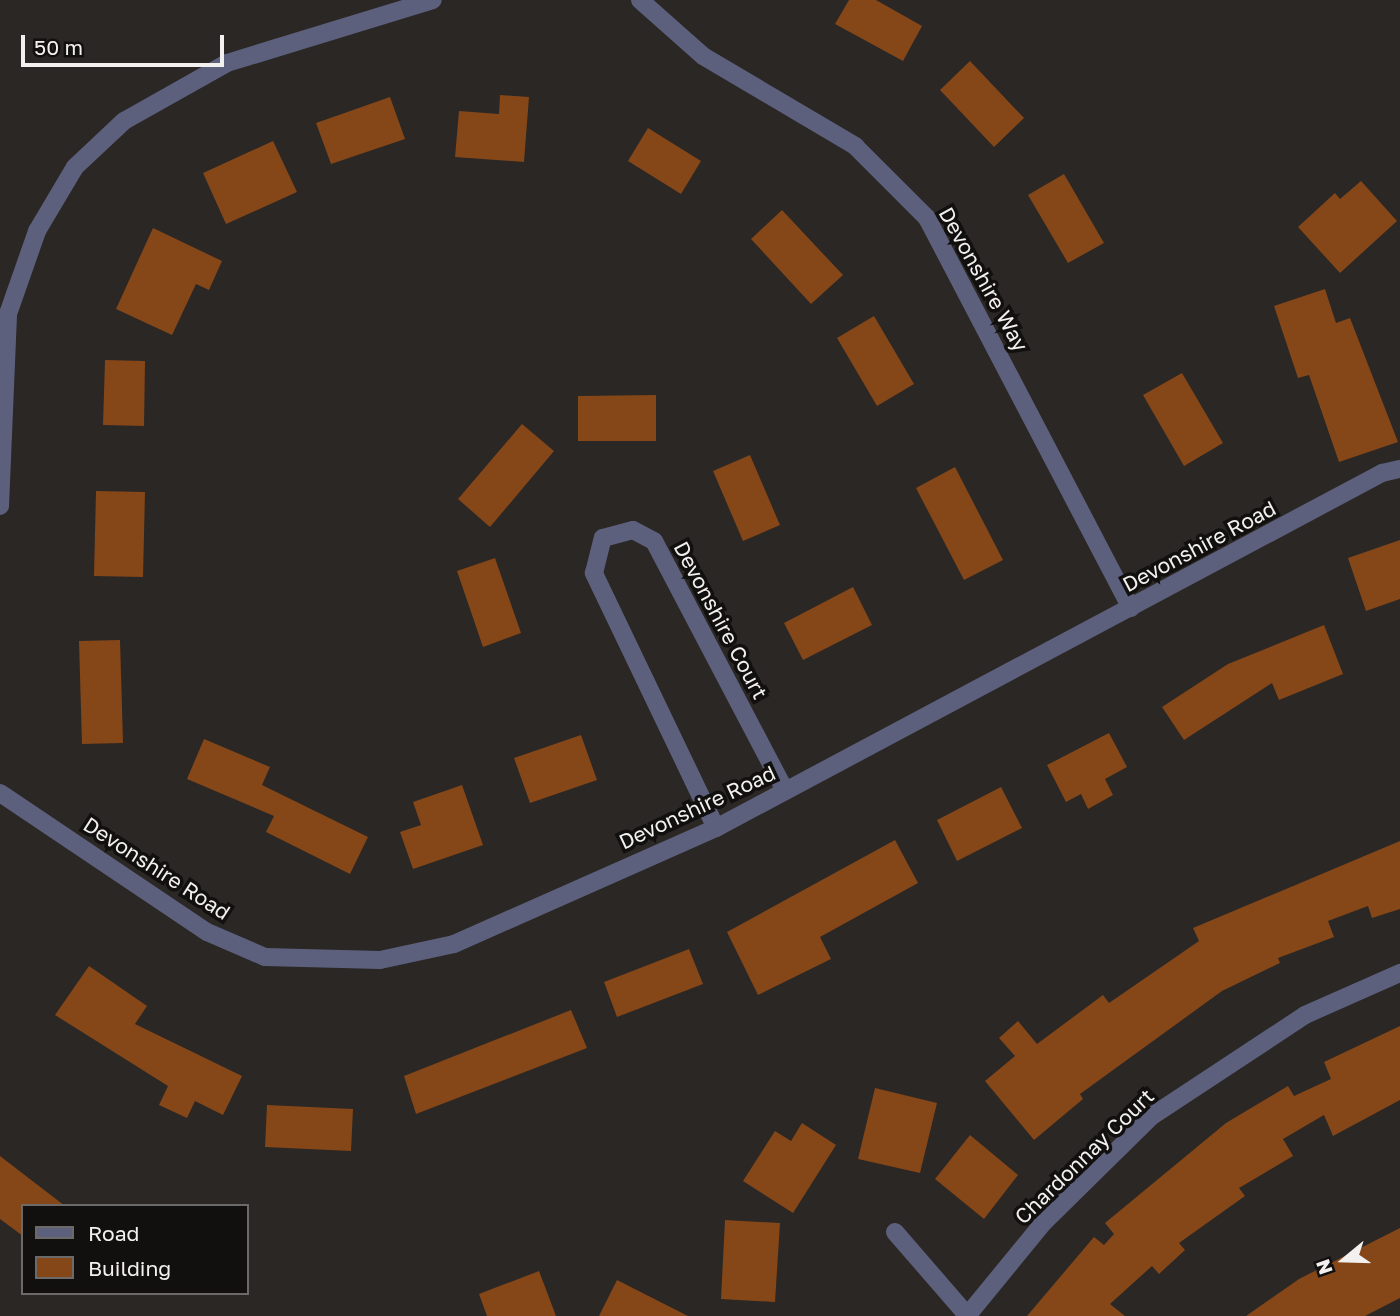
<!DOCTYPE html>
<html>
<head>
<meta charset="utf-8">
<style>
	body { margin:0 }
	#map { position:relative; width:1400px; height:1316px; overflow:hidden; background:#2a2725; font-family:"Golos Text",sans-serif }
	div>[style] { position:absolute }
	.building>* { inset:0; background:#854618 }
	.minor>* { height:18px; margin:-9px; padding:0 9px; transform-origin:9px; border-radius:9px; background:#5d607d }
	span { translate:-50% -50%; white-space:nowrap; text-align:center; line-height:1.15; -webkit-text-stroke:7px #11100f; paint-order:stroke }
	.street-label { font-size:21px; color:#f3f1f0 }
	.legend { position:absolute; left:21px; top:1204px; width:228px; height:91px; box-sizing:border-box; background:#11100f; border:2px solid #6b6a69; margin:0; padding:9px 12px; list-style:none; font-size:21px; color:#f3f1f0 }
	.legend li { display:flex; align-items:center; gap:14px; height:35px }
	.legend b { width:35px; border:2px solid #6b6a69 }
	.north { position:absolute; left:1309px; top:1225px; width:70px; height:70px; -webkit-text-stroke:5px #11100f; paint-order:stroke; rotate:251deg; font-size:19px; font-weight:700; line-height:28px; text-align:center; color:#f3f1f0 }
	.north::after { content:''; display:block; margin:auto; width:24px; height:32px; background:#f3f1f0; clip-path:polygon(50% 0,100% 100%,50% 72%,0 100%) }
	.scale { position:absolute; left:21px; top:35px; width:203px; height:32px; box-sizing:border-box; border:4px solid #f3f1f0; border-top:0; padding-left:9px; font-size:21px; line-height:24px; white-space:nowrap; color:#f3f1f0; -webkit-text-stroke:5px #11100f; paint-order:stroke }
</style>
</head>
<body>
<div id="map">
	<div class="building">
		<div style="clip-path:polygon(849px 0,876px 0,922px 26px,903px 61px,835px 24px)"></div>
		<div style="clip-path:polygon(970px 61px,1024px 118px,994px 147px,940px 90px)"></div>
		<div style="clip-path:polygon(500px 95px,529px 97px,524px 162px,455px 157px,459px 111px,499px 114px)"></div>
		<div style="clip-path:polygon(390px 97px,405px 139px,331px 164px,316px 123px)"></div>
		<div style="clip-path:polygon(648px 128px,701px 161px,681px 194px,628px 161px)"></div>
		<div style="clip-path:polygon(273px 141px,297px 192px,226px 224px,203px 173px)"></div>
		<div style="clip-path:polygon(1064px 174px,1104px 243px,1068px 263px,1028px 195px)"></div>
		<div style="clip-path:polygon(1361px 181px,1397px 221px,1340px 273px,1298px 227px,1335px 193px,1340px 199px)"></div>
		<div style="clip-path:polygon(782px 210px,843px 275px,811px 304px,751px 239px)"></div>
		<div style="clip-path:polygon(153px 228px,222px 261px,209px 290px,196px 284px,172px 335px,116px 309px)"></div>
		<div style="clip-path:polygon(1325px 289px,1336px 323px,1350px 318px,1398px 442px,1339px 462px,1309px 375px,1298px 378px,1274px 306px)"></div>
		<div style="clip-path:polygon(874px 316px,914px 384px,877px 406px,837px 338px)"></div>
		<div style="clip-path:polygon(105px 360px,145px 361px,144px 426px,103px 425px)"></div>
		<div style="clip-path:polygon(1182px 373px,1223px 443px,1184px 466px,1143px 395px)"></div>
		<div style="clip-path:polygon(656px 395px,656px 441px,578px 441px,578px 396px)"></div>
		<div style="clip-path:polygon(522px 424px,554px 451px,490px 527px,458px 499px)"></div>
		<div style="clip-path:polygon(750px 455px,780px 525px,743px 541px,713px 471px)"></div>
		<div style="clip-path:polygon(955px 467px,1003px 560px,964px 580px,916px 488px)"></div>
		<div style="clip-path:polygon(96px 491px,145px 492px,143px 577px,94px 576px)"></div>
		<div style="clip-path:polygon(1400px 540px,1400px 599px,1366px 611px,1348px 558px)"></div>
		<div style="clip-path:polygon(495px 558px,521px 633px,483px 647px,457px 571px)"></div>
		<div style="clip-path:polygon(853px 587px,872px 625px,803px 660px,784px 623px)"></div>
		<div style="clip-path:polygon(1324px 625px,1343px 674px,1279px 700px,1272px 683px,1184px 740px,1162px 707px,1228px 664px)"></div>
		<div style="clip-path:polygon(120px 640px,123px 743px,82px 744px,79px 641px)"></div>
		<div style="clip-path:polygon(1109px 733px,1127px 767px,1105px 779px,1113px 795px,1088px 809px,1081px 794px,1066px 802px,1047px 765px)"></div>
		<div style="clip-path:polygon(581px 735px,597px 780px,530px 803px,514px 758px)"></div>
		<div style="clip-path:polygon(204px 739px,270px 767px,262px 785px,368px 837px,350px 874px,266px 832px,274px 816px,187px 779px)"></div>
		<div style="clip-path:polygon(462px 785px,483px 845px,413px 869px,400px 832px,421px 825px,413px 802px)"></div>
		<div style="clip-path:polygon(1001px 787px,1022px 828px,957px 861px,937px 820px)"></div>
		<div style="clip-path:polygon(895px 840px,918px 883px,820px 937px,831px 959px,758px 995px,727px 932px)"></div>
		<div style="clip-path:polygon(1400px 841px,1400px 909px,1372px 918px,1368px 906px,1328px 921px,1334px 937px,1278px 958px,1280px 963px,1222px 991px,1080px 1094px,1083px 1099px,1034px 1140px,985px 1081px,1015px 1056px,999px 1038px,1018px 1021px,1037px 1044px,1103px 995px,1109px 1003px,1199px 941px,1193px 928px)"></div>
		<div style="clip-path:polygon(689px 949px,703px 984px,617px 1017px,604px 982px)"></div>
		<div style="clip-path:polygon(89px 966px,147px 1006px,135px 1024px,242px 1076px,223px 1115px,195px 1101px,187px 1118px,159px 1105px,168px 1086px,55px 1015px)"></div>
		<div style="clip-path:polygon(571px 1010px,587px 1048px,416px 1114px,404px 1076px)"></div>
		<div style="clip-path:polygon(1400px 1026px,1400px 1100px,1333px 1136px,1324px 1115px,1283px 1139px,1293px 1156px,1239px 1188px,1245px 1196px,1179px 1243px,1185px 1250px,1159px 1274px,1152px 1266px,1110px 1304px,1125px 1316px,1027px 1316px,1094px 1237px,1104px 1245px,1114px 1234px,1105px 1223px,1226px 1123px,1288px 1086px,1294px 1096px,1331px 1079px,1324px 1062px)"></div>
		<div style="clip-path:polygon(875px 1088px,937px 1103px,920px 1173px,858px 1159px)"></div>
		<div style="clip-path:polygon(267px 1105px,353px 1109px,351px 1151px,265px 1147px)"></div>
		<div style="clip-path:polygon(802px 1123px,836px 1145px,793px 1213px,743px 1181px,775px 1131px,791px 1141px)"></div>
		<div style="clip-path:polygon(970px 1135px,1018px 1175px,984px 1219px,935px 1179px)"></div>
		<div style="clip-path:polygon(0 1156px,65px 1206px,23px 1206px,23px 1236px,0 1219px)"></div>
		<div style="clip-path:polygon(725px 1220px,780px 1223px,775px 1302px,721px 1299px)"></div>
		<div style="clip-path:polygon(1400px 1228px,1400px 1298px,1365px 1316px,1246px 1316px,1299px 1279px)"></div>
		<div style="clip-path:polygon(539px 1271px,556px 1316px,487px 1316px,479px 1294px)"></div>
		<div style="clip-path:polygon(617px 1280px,688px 1316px,599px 1316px)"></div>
	</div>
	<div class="minor">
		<div style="left:640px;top:0;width:84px;rotate:41.6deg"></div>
		<div style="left:703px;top:56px;width:177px;rotate:30.6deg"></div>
		<div style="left:855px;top:146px;width:102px;rotate:45deg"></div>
		<div style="left:927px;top:218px;width:440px;rotate:62.4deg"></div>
		<div style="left:0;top:506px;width:192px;rotate:-87.6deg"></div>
		<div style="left:8px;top:314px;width:88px;rotate:-70.7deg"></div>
		<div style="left:37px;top:231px;width:74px;rotate:-59.3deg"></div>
		<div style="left:75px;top:167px;width:67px;rotate:-43.2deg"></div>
		<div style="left:124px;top:121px;width:118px;rotate:-29.4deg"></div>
		<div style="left:227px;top:63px;width:215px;rotate:-17deg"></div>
		<div style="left:0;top:793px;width:249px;rotate:33.9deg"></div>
		<div style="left:207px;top:932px;width:63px;rotate:23.3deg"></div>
		<div style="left:265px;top:957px;width:115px;rotate:1.5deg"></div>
		<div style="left:380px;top:960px;width:76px;rotate:-12.2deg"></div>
		<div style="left:454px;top:944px;width:287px;rotate:-23.9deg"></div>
		<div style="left:716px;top:828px;width:755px;rotate:-28.06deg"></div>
		<div style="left:1382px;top:473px;width:18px;rotate:-13deg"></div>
		<div style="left:716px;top:828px;width:283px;rotate:-115.6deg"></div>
		<div style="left:594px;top:573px;width:36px;rotate:-76deg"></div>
		<div style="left:603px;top:538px;width:31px;rotate:-15deg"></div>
		<div style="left:633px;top:530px;width:24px;rotate:28deg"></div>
		<div style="left:654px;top:541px;width:282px;rotate:62.3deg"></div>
		<div style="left:895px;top:1232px;width:110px;rotate:49.1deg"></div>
		<div style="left:967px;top:1316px;width:122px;rotate:-50.7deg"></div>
		<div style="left:1044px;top:1222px;width:151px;rotate:-44.5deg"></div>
		<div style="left:1152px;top:1116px;width:183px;rotate:-33.4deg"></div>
		<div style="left:1305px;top:1015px;width:104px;rotate:-23.9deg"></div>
	</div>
	<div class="street-label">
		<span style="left:984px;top:279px;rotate:61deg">Devonshire Way</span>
		<span style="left:1199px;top:546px;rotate:-28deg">Devonshire Road</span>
		<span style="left:721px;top:620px;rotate:62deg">Devonshire Court</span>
		<span style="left:697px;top:807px;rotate:-25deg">Devonshire Road</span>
		<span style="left:157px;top:868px;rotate:33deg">Devonshire Road</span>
		<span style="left:1084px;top:1156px;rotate:-44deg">Chardonnay Court</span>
	</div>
	<ul class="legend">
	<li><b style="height:9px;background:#5d607d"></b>Road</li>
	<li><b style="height:19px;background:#854618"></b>Building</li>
	</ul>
	<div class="north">N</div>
	<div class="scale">50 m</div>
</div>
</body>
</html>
